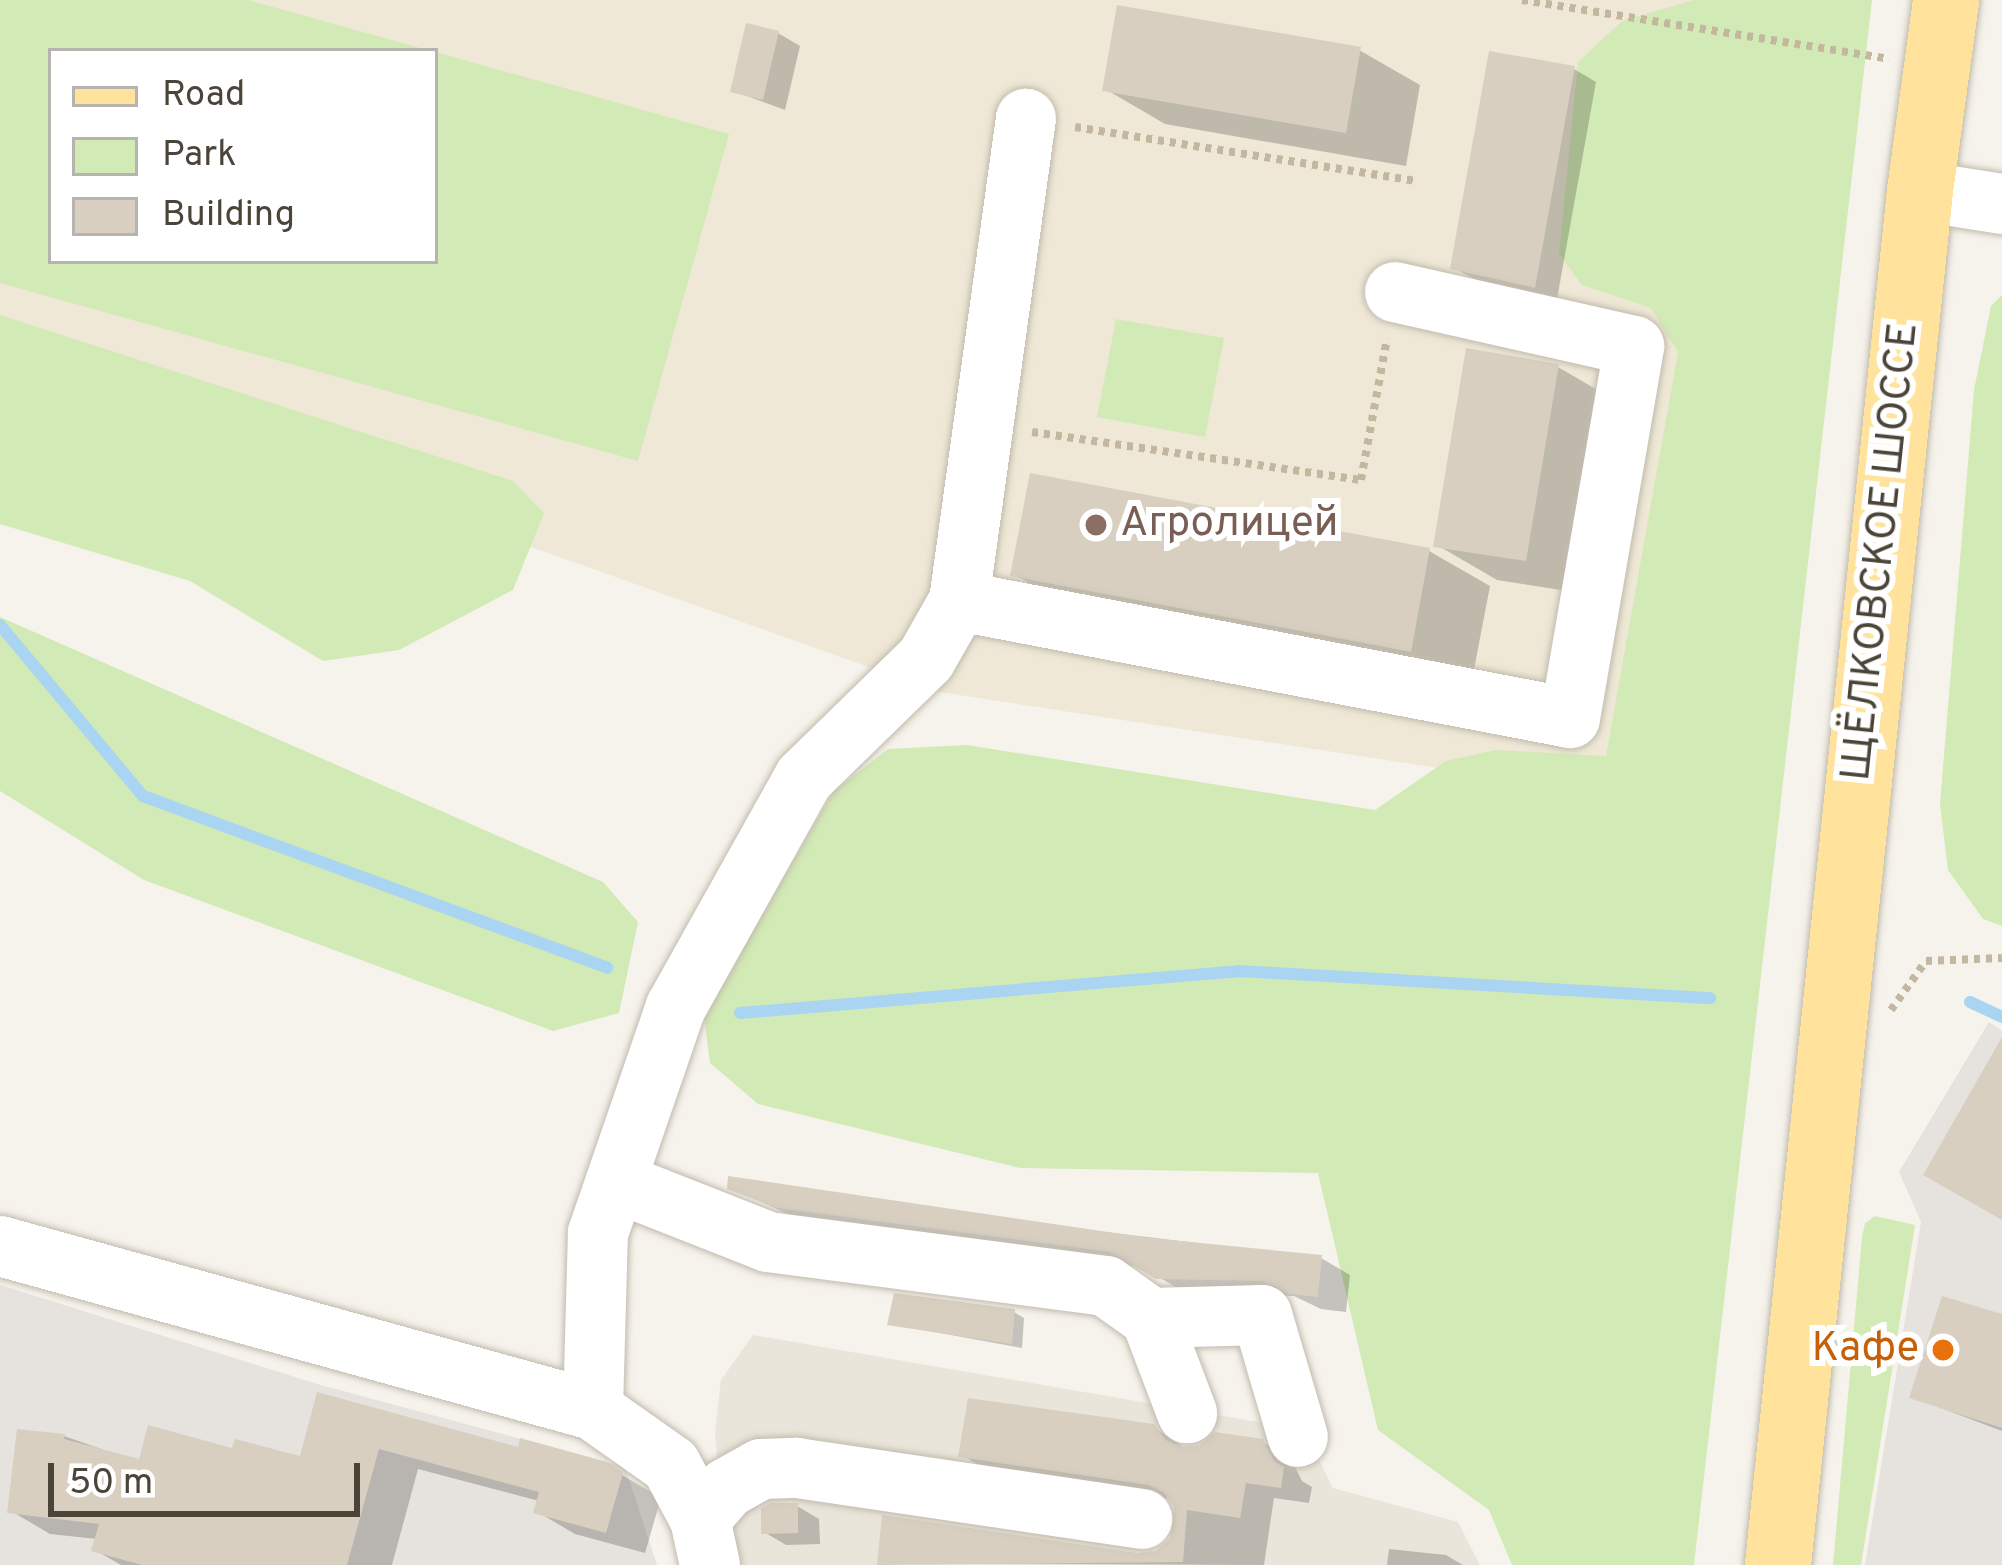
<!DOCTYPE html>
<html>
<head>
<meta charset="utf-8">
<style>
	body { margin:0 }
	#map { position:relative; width:2002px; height:1565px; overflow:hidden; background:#f6f3ec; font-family:Overpass,sans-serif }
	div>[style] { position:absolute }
	.residential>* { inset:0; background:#eae5da }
	.industrial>* { inset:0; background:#e6e2dd }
	.education>* { inset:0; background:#efe8d6 }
	.green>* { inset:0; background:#d2eab5 }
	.shadow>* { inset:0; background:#0003 }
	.stream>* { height:12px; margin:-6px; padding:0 6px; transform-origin:6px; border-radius:6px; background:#a9d4f2 }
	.building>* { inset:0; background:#d8cfc1 }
	.path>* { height:8px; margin-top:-4px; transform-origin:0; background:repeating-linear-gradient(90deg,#c4b79f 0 6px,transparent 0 12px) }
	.roads { filter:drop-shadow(0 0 3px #c2bbae) drop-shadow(0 0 3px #c2bbae) }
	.minor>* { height:60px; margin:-30px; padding:0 30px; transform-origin:30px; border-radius:30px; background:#fff }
	.major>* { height:66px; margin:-33px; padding:0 33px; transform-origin:33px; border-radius:33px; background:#ffe39c }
	.dots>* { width:33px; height:33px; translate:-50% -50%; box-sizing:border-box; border:6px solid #fff; border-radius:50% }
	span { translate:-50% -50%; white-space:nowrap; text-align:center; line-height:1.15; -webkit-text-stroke:12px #fff; paint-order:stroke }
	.education-label { font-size:42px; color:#785e54 }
	.left { translate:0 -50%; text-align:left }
	.street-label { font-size:42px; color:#4b4439 }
	.food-label { font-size:42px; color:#c56008 }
	.right { translate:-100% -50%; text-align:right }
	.legend { position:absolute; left:48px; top:48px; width:390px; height:216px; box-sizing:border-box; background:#fff; border:3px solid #b7b4b0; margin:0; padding:15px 21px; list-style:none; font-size:36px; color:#4b4439 }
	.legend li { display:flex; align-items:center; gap:24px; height:60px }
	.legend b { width:60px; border:3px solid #b7b4b0 }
	.scale { position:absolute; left:48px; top:1463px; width:312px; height:54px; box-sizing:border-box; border:6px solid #4b4439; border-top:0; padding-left:15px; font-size:36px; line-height:42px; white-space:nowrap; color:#4b4439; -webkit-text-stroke:9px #fff; paint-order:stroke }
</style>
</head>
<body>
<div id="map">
	<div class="residential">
		<div style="clip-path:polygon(753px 1335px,1304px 1430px,1333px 1488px,1458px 1522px,1480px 1565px,728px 1565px,715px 1434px,721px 1380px)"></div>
	</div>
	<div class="industrial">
		<div style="clip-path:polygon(1989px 1022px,2002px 1031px,2002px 1565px,1865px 1565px,1921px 1222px,1899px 1172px)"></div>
		<div style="clip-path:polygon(0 1285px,321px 1385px,625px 1467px,657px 1565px,0 1565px)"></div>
	</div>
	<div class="education">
		<div style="clip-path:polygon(evenodd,0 0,1812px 0,1675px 804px,939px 692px,0 358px,0 0,51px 51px,435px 51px,435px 261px,51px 261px,51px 51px)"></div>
	</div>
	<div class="green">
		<div style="clip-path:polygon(0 0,248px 0,431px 51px,51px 51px,51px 261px,435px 261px,435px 52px,729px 134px,638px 461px,0 283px)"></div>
		<div style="clip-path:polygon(1694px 0,1872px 0,1694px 1565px,1512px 1565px,1489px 1510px,1378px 1430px,1318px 1173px,1020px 1168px,758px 1104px,710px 1063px,704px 1016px,833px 792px,888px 749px,967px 745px,1375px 810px,1446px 761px,1496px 750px,1606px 756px,1678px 352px,1651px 308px,1582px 285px,1559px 254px,1578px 62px,1622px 21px)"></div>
		<div style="clip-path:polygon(2002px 295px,2002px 926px,1983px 919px,1948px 870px,1940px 804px,1974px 390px,1991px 306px)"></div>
		<div style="clip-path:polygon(0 315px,513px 481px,544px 513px,513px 590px,399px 650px,323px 661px,190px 581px,0 524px)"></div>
		<div style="clip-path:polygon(1116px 319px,1224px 338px,1205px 437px,1097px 417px)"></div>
		<div style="clip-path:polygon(0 617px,603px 882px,638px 922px,619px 1013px,553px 1031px,144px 880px,0 791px)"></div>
		<div style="clip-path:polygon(1875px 1216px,1915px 1225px,1861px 1565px,1833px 1565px,1862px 1237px,1865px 1223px)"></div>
	</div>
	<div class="shadow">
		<div style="clip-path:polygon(778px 33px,800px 46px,785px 110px,733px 91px)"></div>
		<div style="clip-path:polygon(1359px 50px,1420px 85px,1406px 166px,1165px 124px,1105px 89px)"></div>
		<div style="clip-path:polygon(1574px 69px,1596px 82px,1557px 299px,1476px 280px,1454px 268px)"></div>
		<div style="clip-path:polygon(1558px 367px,1618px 402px,1586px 594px,1497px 580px,1437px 545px)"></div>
		<div style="clip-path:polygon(1429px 551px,1490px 586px,1471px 685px,1074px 609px,1014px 574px)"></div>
		<div style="clip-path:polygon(730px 1187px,1321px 1258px,1350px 1275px,1346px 1312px,1321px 1309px,1294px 1296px,1188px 1294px,1141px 1267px,809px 1224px)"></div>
		<div style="clip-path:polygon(1014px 1312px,1024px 1318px,1022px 1348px,891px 1324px)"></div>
		<div style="clip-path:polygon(2002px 1318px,2002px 1431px,1912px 1397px)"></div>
		<div style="clip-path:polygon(319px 1396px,520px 1450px,605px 1465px,661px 1498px,645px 1553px,575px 1534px,536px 1511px,539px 1501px,418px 1469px,392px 1565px,121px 1565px,95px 1550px,97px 1539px,50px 1534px,11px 1511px,64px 1436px,141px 1463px,234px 1451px,302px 1460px)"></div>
		<div style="clip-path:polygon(1153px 1427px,1187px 1450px,1262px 1442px,1291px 1459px,1302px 1481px,1312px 1487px,1309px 1503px,1274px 1498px,1264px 1565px,880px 1563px,1157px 1553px,1172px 1541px,1178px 1507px,1172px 1499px,990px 1472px,962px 1455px)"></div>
		<div style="clip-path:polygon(797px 1506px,819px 1519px,820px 1544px,786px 1545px,764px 1532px)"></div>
		<div style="clip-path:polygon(1389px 1549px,1446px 1555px,1463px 1565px,1387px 1565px)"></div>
	</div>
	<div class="stream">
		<div style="left:0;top:625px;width:223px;rotate:50.1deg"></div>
		<div style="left:143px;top:796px;width:495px;rotate:20.3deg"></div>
		<div style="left:1970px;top:1002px;width:35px;rotate:25deg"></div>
		<div style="left:740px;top:1013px;width:500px;rotate:-4.8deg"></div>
		<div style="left:1238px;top:971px;width:473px;rotate:3.3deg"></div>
	</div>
	<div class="building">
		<div style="clip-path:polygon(1117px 5px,1361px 47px,1346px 133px,1102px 91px)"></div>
		<div style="clip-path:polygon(746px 23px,779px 31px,763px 100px,730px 92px)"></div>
		<div style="clip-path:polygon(1489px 51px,1575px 66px,1535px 288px,1450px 269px)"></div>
		<div style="clip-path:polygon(1466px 348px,1559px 364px,1526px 561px,1433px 547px)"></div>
		<div style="clip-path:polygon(1030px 473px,1430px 548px,1411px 652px,1010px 576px)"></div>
		<div style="clip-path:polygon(2002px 1037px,2002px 1220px,1923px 1175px)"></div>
		<div style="clip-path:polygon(728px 1176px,1149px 1238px,1322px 1255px,1318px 1297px,1289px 1294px,1262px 1281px,1156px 1279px,1110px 1252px,777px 1208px,727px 1189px)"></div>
		<div style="clip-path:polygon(894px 1293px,1015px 1309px,1012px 1344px,887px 1325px)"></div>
		<div style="clip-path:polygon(1942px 1296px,2002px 1314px,2002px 1428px,1909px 1398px)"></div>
		<div style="clip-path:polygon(317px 1392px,518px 1447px,520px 1438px,607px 1462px,623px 1473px,606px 1533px,533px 1513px,539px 1492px,379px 1449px,347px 1565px,142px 1565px,91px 1551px,99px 1524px,7px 1513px,17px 1429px,65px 1434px,64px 1439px,139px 1459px,148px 1425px,232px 1448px,235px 1439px,300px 1456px)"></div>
		<div style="clip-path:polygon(968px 1398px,1154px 1424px,1166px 1440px,1183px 1447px,1200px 1445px,1215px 1432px,1263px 1439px,1274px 1461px,1284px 1467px,1281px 1488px,1246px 1483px,1240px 1518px,1187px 1510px,1183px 1562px,877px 1565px,882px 1515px,1137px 1553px,1156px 1551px,1170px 1539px,1174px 1507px,1164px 1493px,1148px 1485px,958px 1457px)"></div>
		<div style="clip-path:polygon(770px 1503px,798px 1503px,798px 1533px,761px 1534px,761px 1509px)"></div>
	</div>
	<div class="path">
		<div style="left:1522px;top:0;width:372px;rotate:9.1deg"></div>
		<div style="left:1075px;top:127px;width:344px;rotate:9deg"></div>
		<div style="left:1032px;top:432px;width:332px;rotate:8.3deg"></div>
		<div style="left:1361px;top:480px;width:144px;rotate:-79.6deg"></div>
		<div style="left:1891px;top:1010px;width:60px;rotate:-54.5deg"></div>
		<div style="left:1926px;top:961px;width:76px;rotate:-2.3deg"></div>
	</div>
	<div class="roads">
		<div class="minor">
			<div style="left:1920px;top:191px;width:83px;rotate:9deg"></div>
			<div style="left:959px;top:601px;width:622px;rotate:10.84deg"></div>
			<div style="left:1570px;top:718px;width:377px;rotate:-80.2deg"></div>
			<div style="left:1634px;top:346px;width:245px;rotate:-167.3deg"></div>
			<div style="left:616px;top:1182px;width:163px;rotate:21.5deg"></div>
			<div style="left:768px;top:1242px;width:341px;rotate:7.4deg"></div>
			<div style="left:1106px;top:1286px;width:55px;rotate:35.4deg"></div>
			<div style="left:1151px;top:1318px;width:111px;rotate:-1.5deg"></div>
			<div style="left:1262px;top:1315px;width:127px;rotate:73.6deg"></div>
			<div style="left:0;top:1246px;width:615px;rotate:15.46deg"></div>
			<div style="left:593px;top:1410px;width:95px;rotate:35.2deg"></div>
			<div style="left:671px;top:1465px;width:61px;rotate:61.8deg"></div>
			<div style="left:700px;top:1519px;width:47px;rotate:77.7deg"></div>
			<div style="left:1151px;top:1318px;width:102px;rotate:69.2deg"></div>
			<div style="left:593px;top:1410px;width:177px;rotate:-88.4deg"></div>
			<div style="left:598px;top:1233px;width:239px;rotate:-71deg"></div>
			<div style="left:676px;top:1007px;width:262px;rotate:-60.8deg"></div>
			<div style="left:804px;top:778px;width:170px;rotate:-44.3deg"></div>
			<div style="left:926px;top:659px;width:67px;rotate:-60.4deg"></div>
			<div style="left:959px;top:601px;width:487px;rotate:-82.1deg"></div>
			<div style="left:700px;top:1519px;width:41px;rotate:-48.9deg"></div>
			<div style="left:727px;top:1488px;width:39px;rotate:-29deg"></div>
			<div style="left:761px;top:1469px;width:36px;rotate:-2deg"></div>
			<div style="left:797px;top:1468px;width:349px;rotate:8.4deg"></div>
		</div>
		<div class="major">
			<div style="left:1778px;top:1565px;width:1381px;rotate:-84.1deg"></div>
			<div style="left:1920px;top:191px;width:193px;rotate:-82.2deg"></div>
		</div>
	</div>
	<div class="dots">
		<div style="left:1096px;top:525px;background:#8d6e63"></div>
		<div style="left:1943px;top:1350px;background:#e8710a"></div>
	</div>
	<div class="education-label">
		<span class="left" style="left:1120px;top:525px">Агролицей</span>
	</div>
	<div class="street-label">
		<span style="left:1882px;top:552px;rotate:-84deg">ЩЁЛКОВСКОЕ ШОССЕ</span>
	</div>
	<div class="food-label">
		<span class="right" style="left:1919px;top:1350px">Кафе</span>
	</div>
	<ul class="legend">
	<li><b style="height:15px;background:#ffe39c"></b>Road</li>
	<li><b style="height:33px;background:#d2eab5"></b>Park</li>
	<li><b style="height:33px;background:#d8cfc1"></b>Building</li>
	</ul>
	<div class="scale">50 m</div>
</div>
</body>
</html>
